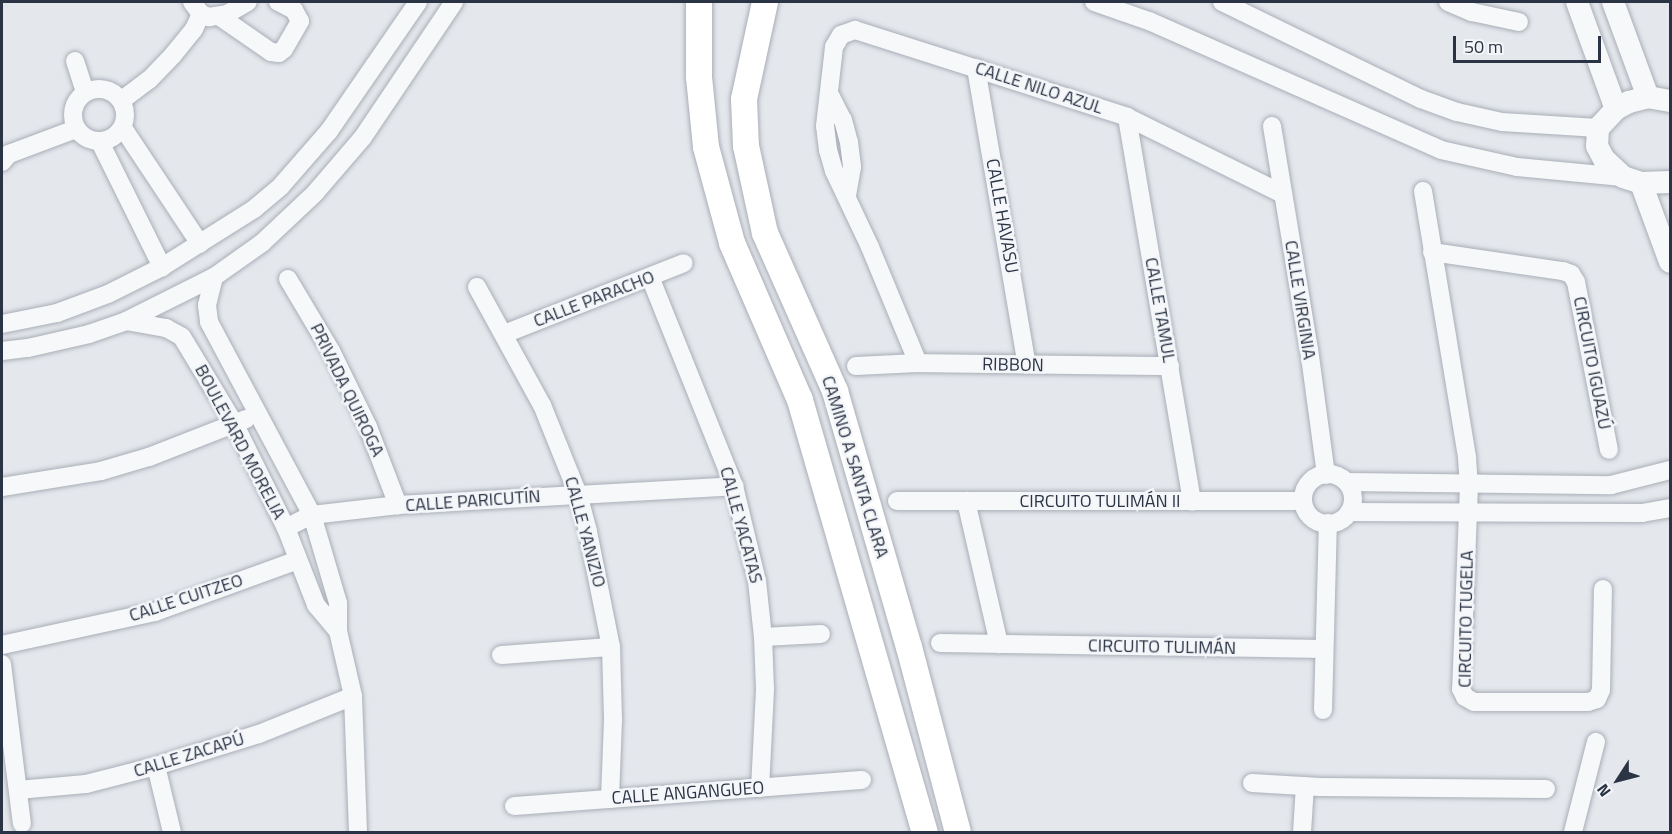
<!DOCTYPE html>
<html>
<head>
<meta charset="utf-8">
<style>
	body { margin:0 }
	#map { position:relative; width:1672px; height:834px; overflow:hidden; background:#e4e7ec; font-family:"Titillium Web",sans-serif }
	div>[style] { position:absolute }
	.roads { filter:drop-shadow(0 0 2px #a9aeb7) drop-shadow(0 0 2px #a9aeb7) }
	.minor>* { height:18px; margin:-9px; padding:0 9px; transform-origin:9px; border-radius:9px; background:#f7f8fa }
	.minor>.ring { margin:-9px; padding:0; box-sizing:content-box; background:none; border:18px solid #f7f8fa; border-radius:50% }
	.tertiary>* { height:22px; margin:-11px; padding:0 11px; transform-origin:11px; border-radius:11px; background:#f7f8fa }
	.secondary>* { height:26px; margin:-13px; padding:0 13px; transform-origin:13px; border-radius:13px; background:#fff }
	span { translate:-50% -50%; white-space:nowrap; text-align:center; line-height:1.15; -webkit-text-stroke:5px #f4f6f9; paint-order:stroke }
	.street-label { font-size:18px; color:#2b3445 }
	.frame { position:absolute; inset:0; border:3px solid #2b3445; pointer-events:none }
	.north { position:absolute; left:1588px; top:750px; width:60px; height:60px; -webkit-text-stroke:4px #f4f6f9; paint-order:stroke; rotate:234deg; font-size:16px; font-weight:700; line-height:24px; text-align:center; color:#2b3445 }
	.north::after { content:''; display:block; margin:auto; width:21px; height:27px; background:#2b3445; clip-path:polygon(50% 0,100% 100%,50% 72%,0 100%) }
	.scale { position:absolute; left:1453px; top:36px; width:148px; height:27px; box-sizing:border-box; border:3px solid #2b3445; border-top:0; padding-left:8px; font-size:18px; line-height:21px; white-space:nowrap; color:#2b3445; -webkit-text-stroke:4px #f4f6f9; paint-order:stroke }
</style>
</head>
<body>
<div id="map">
	<div class="roads">
		<div class="minor">
			<div style="left:192px;top:2px;width:15px;rotate:53deg"></div>
			<div style="left:201px;top:14px;width:9px;rotate:21deg"></div>
			<div style="left:209px;top:17px;width:18px;rotate:-9deg"></div>
			<div style="left:227px;top:14px;width:24px;rotate:-30deg"></div>
			<div style="left:1094px;top:2px;width:58px;rotate:19.1deg"></div>
			<div style="left:1149px;top:21px;width:319px;rotate:23.8deg"></div>
			<div style="left:1441px;top:150px;width:78px;rotate:12.6deg"></div>
			<div style="left:1517px;top:167px;width:106px;rotate:5.4deg"></div>
			<div style="left:1222px;top:2px;width:221px;rotate:26deg"></div>
			<div style="left:1421px;top:99px;width:38px;rotate:20deg"></div>
			<div style="left:1457px;top:112px;width:46px;rotate:12.5deg"></div>
			<div style="left:1502px;top:122px;width:96px;rotate:3.6deg"></div>
			<div style="left:1448px;top:2px;width:26px;rotate:23deg"></div>
			<div style="left:1472px;top:12px;width:48px;rotate:12deg"></div>
			<div style="left:219px;top:16px;width:63px;rotate:34.7deg"></div>
			<div style="left:271px;top:52px;width:8px;rotate:7deg"></div>
			<div style="left:279px;top:53px;width:6px;rotate:-39deg"></div>
			<div style="left:284px;top:49px;width:32px;rotate:-60deg"></div>
			<div style="left:300px;top:21px;width:13px;rotate:-119deg"></div>
			<div style="left:294px;top:10px;width:18px;rotate:-153deg"></div>
			<div style="left:75px;top:61px;width:33px;rotate:72deg"></div>
			<div style="left:976px;top:68px;width:301px;rotate:80.3deg"></div>
			<div class="ring" style="left:73px;top:89px;width:34px;height:34px"></div>
			<div style="left:829px;top:93px;width:30px;rotate:63deg"></div>
			<div style="left:843px;top:120px;width:23px;rotate:75deg"></div>
			<div style="left:849px;top:142px;width:25px;rotate:83deg"></div>
			<div style="left:852px;top:167px;width:28px;rotate:100deg"></div>
			<div style="left:122px;top:100px;width:34px;rotate:-37deg"></div>
			<div style="left:149px;top:80px;width:35px;rotate:-46deg"></div>
			<div style="left:173px;top:55px;width:33px;rotate:-51deg"></div>
			<div style="left:194px;top:29px;width:17px;rotate:-65deg"></div>
			<div style="left:1127px;top:117px;width:390px;rotate:80.4deg"></div>
			<div style="left:1272px;top:126px;width:226px;rotate:80.6deg"></div>
			<div style="left:1309px;top:349px;width:127px;rotate:82.3deg"></div>
			<div style="left:123px;top:128px;width:139px;rotate:56.4deg"></div>
			<div style="left:100px;top:142px;width:140px;rotate:63.6deg"></div>
			<div style="left:2px;top:162px;width:11px;rotate:-49deg"></div>
			<div style="left:9px;top:154px;width:72px;rotate:-20.5deg"></div>
			<div style="left:1423px;top:191px;width:271px;rotate:80.6deg"></div>
			<div style="left:1467px;top:458px;width:27px;rotate:86deg"></div>
			<div style="left:1469px;top:485px;width:204px;rotate:92.2deg"></div>
			<div style="left:1461px;top:689px;width:9px;rotate:63deg"></div>
			<div style="left:1465px;top:697px;width:10px;rotate:29deg"></div>
			<div style="left:1474px;top:702px;width:114px"></div>
			<div style="left:1588px;top:702px;width:9px;rotate:-18deg"></div>
			<div style="left:1597px;top:699px;width:10px;rotate:-66deg"></div>
			<div style="left:1601px;top:690px;width:101px;rotate:-88.9deg"></div>
			<div style="left:1432px;top:252px;width:132px;rotate:8.3deg"></div>
			<div style="left:1563px;top:271px;width:9px;rotate:21deg"></div>
			<div style="left:1571px;top:274px;width:9px;rotate:58deg"></div>
			<div style="left:1576px;top:282px;width:171px;rotate:78.9deg"></div>
			<div style="left:214px;top:277px;width:29px;rotate:104deg"></div>
			<div style="left:207px;top:305px;width:17px;rotate:83deg"></div>
			<div style="left:209px;top:322px;width:219px;rotate:61.9deg"></div>
			<div style="left:312px;top:515px;width:92px;rotate:73.5deg"></div>
			<div style="left:338px;top:603px;width:28px;rotate:90deg"></div>
			<div style="left:338px;top:631px;width:67px;rotate:77deg"></div>
			<div style="left:353px;top:696px;width:136px;rotate:87.9deg"></div>
			<div style="left:650px;top:277px;width:225px;rotate:68.1deg"></div>
			<div style="left:734px;top:486px;width:98px;rotate:76.4deg"></div>
			<div style="left:757px;top:581px;width:56px;rotate:83.9deg"></div>
			<div style="left:763px;top:637px;width:53px;rotate:87.8deg"></div>
			<div style="left:765px;top:690px;width:98px;rotate:92.9deg"></div>
			<div style="left:288px;top:279px;width:84px;rotate:59.2deg"></div>
			<div style="left:331px;top:351px;width:85px;rotate:64deg"></div>
			<div style="left:368px;top:427px;width:84px;rotate:69deg"></div>
			<div style="left:477px;top:287px;width:135px;rotate:61.2deg"></div>
			<div style="left:542px;top:405px;width:96px;rotate:68deg"></div>
			<div style="left:578px;top:494px;width:39px;rotate:75deg"></div>
			<div style="left:588px;top:532px;width:117px;rotate:78.7deg"></div>
			<div style="left:611px;top:647px;width:73px;rotate:88.4deg"></div>
			<div style="left:613px;top:720px;width:79px;rotate:92.2deg"></div>
			<div style="left:126px;top:321px;width:41px;rotate:9.9deg"></div>
			<div style="left:166px;top:328px;width:18px;rotate:29deg"></div>
			<div style="left:182px;top:337px;width:103px;rotate:58.9deg"></div>
			<div style="left:235px;top:425px;width:115px;rotate:63.7deg"></div>
			<div style="left:286px;top:528px;width:83px;rotate:68.7deg"></div>
			<div style="left:316px;top:605px;width:34px;rotate:50deg"></div>
			<div style="left:2px;top:324px;width:56px;rotate:-11.3deg"></div>
			<div style="left:57px;top:313px;width:54px;rotate:-20.4deg"></div>
			<div style="left:108px;top:294px;width:60px;rotate:-26.6deg"></div>
			<div style="left:162px;top:267px;width:109px;rotate:-32.2deg"></div>
			<div style="left:254px;top:209px;width:35px;rotate:-40deg"></div>
			<div style="left:281px;top:186px;width:73px;rotate:-48.9deg"></div>
			<div style="left:329px;top:131px;width:157px;rotate:-55.4deg"></div>
			<div style="left:504px;top:334px;width:193px;rotate:-21.5deg"></div>
			<div style="left:2px;top:351px;width:26px;rotate:-7deg"></div>
			<div style="left:28px;top:348px;width:63px;rotate:-12.9deg"></div>
			<div style="left:89px;top:334px;width:39px;rotate:-19deg"></div>
			<div style="left:126px;top:321px;width:98px;rotate:-26.6deg"></div>
			<div style="left:214px;top:277px;width:59px;rotate:-35.3deg"></div>
			<div style="left:262px;top:243px;width:73px;rotate:-43.3deg"></div>
			<div style="left:315px;top:193px;width:74px;rotate:-49.4deg"></div>
			<div style="left:363px;top:137px;width:163px;rotate:-56deg"></div>
			<div style="left:918px;top:363px;width:126px;rotate:-112.5deg"></div>
			<div style="left:870px;top:247px;width:84px;rotate:-115.3deg"></div>
			<div style="left:834px;top:171px;width:22px;rotate:-106deg"></div>
			<div style="left:828px;top:150px;width:24px;rotate:-97deg"></div>
			<div style="left:825px;top:126px;width:80px;rotate:-83.5deg"></div>
			<div style="left:834px;top:47px;width:14px;rotate:-60deg"></div>
			<div style="left:841px;top:35px;width:15px;rotate:-20deg"></div>
			<div style="left:855px;top:30px;width:286px;rotate:17.7deg"></div>
			<div style="left:1127px;top:117px;width:174px;rotate:26.3deg"></div>
			<div style="left:856px;top:366px;width:62px;rotate:-2.8deg"></div>
			<div style="left:918px;top:363px;width:252px;rotate:0.7deg"></div>
			<div class="ring" style="left:1303px;top:474px;width:32px;height:32px"></div>
			<div style="left:1347px;top:482px;width:264px;rotate:0.7deg"></div>
			<div style="left:1611px;top:485px;width:61px;rotate:-14.3deg"></div>
			<div style="left:2px;top:487px;width:100px;rotate:-9.2deg"></div>
			<div style="left:101px;top:471px;width:50px;rotate:-16.3deg"></div>
			<div style="left:149px;top:457px;width:104px;rotate:-21.4deg"></div>
			<div style="left:897px;top:501px;width:405px"></div>
			<div style="left:966px;top:501px;width:147px;rotate:77deg"></div>
			<div style="left:1349px;top:512px;width:293px;rotate:0.2deg"></div>
			<div style="left:1642px;top:513px;width:28px;rotate:-10deg"></div>
			<div style="left:286px;top:528px;width:29px;rotate:-27deg"></div>
			<div style="left:312px;top:515px;width:87px;rotate:-6.6deg"></div>
			<div style="left:398px;top:505px;width:337px;rotate:-3.2deg"></div>
			<div style="left:763px;top:637px;width:58px;rotate:-3deg"></div>
			<div style="left:940px;top:643px;width:384px;rotate:0.9deg"></div>
			<div style="left:2px;top:645px;width:157px;rotate:-12.2deg"></div>
			<div style="left:155px;top:612px;width:152px;rotate:-20deg"></div>
			<div style="left:501px;top:655px;width:110px;rotate:-4.2deg"></div>
			<div style="left:2px;top:664px;width:161px;rotate:82.9deg"></div>
			<div style="left:1323px;top:710px;width:187px;rotate:-88.5deg"></div>
			<div style="left:156px;top:766px;width:68px;rotate:76.4deg"></div>
			<div style="left:1252px;top:783px;width:68px;rotate:3.4deg"></div>
			<div style="left:1320px;top:787px;width:226px;rotate:0.5deg"></div>
			<div style="left:18px;top:790px;width:68px;rotate:-5deg"></div>
			<div style="left:86px;top:784px;width:72px;rotate:-14.4deg"></div>
			<div style="left:156px;top:766px;width:108px;rotate:-17.3deg"></div>
			<div style="left:259px;top:734px;width:101px;rotate:-22deg"></div>
			<div style="left:514px;top:806px;width:349px;rotate:-4.3deg"></div>
			<div style="left:1302px;top:832px;width:46px;rotate:-86.3deg"></div>
			<div style="left:1573px;top:832px;width:93px;rotate:-75.7deg"></div>
		</div>
		<div class="tertiary">
			<div style="left:1577px;top:2px;width:114px;rotate:70deg"></div>
			<div style="left:1613px;top:2px;width:101px;rotate:69.8deg"></div>
			<div style="left:1670px;top:101px;width:22px;rotate:-170deg"></div>
			<div style="left:1648px;top:97px;width:20px;rotate:165deg"></div>
			<div style="left:1629px;top:102px;width:15px;rotate:152deg"></div>
			<div style="left:1616px;top:109px;width:26px;rotate:133deg"></div>
			<div style="left:1598px;top:128px;width:18px;rotate:93deg"></div>
			<div style="left:1597px;top:146px;width:15px;rotate:62deg"></div>
			<div style="left:1604px;top:159px;width:26px;rotate:43deg"></div>
			<div style="left:1623px;top:177px;width:19px;rotate:18deg"></div>
			<div style="left:1641px;top:183px;width:29px;rotate:-2deg"></div>
			<div style="left:1641px;top:183px;width:84px;rotate:69.8deg"></div>
		</div>
		<div class="secondary">
			<div style="left:699px;top:2px;width:75px;rotate:90deg"></div>
			<div style="left:699px;top:77px;width:70px;rotate:84.3deg"></div>
			<div style="left:706px;top:147px;width:99px;rotate:74.8deg"></div>
			<div style="left:732px;top:243px;width:171px;rotate:66.6deg"></div>
			<div style="left:800px;top:400px;width:450px;rotate:73.9deg"></div>
			<div style="left:765px;top:2px;width:99px;rotate:102.2deg"></div>
			<div style="left:744px;top:99px;width:47px;rotate:87.6deg"></div>
			<div style="left:746px;top:146px;width:89px;rotate:77.7deg"></div>
			<div style="left:765px;top:233px;width:173px;rotate:66.1deg"></div>
			<div style="left:835px;top:391px;width:266px;rotate:73.9deg"></div>
			<div style="left:909px;top:647px;width:191px;rotate:75.2deg"></div>
		</div>
	</div>
	<div class="street-label">
		<span style="left:1039px;top:88px;rotate:18deg">CALLE NILO AZUL</span>
		<span style="left:1002px;top:216px;rotate:80deg">CALLE HAVASU</span>
		<span style="left:594px;top:299px;rotate:-21deg">CALLE PARACHO</span>
		<span style="left:1300px;top:300px;rotate:81deg">CALLE VIRGINIA</span>
		<span style="left:1160px;top:310px;rotate:80deg">CALLE TAMUL</span>
		<span style="left:1592px;top:363px;rotate:79deg">CIRCUITO IGUAZÚ</span>
		<span style="left:1013px;top:365px;rotate:1deg">RIBBON</span>
		<span style="left:347px;top:390px;rotate:64deg">PRIVADA QUIROGA</span>
		<span style="left:240px;top:442px;rotate:62deg">BOULEVARD MORELIA</span>
		<span style="left:855px;top:467px;rotate:73deg">CAMINO A SANTA CLARA</span>
		<span style="left:473px;top:501px;rotate:-4deg">CALLE PARICUTÍN</span>
		<span style="left:1100px;top:501px">CIRCUITO TULIMÁN II</span>
		<span style="left:741px;top:525px;rotate:75deg">CALLE YACATAS</span>
		<span style="left:585px;top:532px;rotate:75deg">CALLE YANIZIO</span>
		<span style="left:186px;top:598px;rotate:-18deg">CALLE CUITZEO</span>
		<span style="left:1466px;top:619px;rotate:-89deg">CIRCUITO TUGELA</span>
		<span style="left:1162px;top:647px;rotate:1deg">CIRCUITO TULIMÁN</span>
		<span style="left:189px;top:755px;rotate:-17deg">CALLE ZACAPÚ</span>
		<span style="left:688px;top:793px;rotate:-4deg">CALLE ANGANGUEO</span>
	</div>
	<div class="frame"></div>
	<div class="north">N</div>
	<div class="scale">50 m</div>
</div>
</body>
</html>
